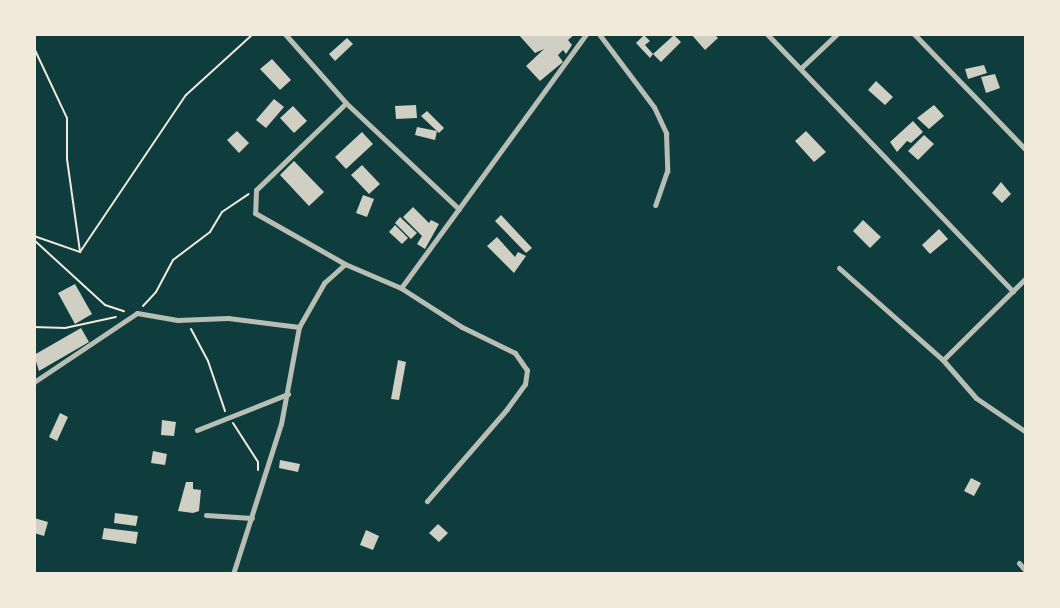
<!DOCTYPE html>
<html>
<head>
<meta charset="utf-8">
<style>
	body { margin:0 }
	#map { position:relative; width:1060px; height:608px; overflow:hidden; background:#0f3d3e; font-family:Lato,sans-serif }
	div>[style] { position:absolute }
	.building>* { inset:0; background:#cfcfc3 }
	.path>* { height:2px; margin:-1px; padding:0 1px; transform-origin:1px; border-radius:1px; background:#f1e9da }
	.minor>* { height:5px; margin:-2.5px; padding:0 2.5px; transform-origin:2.5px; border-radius:2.5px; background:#b8beb3 }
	span { translate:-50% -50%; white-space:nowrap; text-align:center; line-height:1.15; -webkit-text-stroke:7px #f1e9da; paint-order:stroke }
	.frame { position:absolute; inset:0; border:36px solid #f1e9da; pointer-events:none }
</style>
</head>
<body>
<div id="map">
	<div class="building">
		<div style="clip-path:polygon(518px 34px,575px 34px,568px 40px,572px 45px,566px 54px,563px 50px,558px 55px,563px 62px,540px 81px,526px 66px,544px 49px,535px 53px)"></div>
		<div style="clip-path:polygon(691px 34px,714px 34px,718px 38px,705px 50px)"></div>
		<div style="clip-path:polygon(644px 35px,650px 41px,645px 45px,653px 54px,674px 35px,681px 42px,661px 62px,653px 54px,650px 58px,636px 43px)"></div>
		<div style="clip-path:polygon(347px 38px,353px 44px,335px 61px,329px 54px)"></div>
		<div style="clip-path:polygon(272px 59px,291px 80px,280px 90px,260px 69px)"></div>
		<div style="clip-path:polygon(984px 65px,987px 73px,968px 79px,965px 69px)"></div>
		<div style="clip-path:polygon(995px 74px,1000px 88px,986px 93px,981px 77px)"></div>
		<div style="clip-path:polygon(876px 81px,893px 97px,885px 105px,868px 90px)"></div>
		<div style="clip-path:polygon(274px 99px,284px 107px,266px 128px,256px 120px)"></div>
		<div style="clip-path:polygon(416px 105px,417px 118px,396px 119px,395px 106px)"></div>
		<div style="clip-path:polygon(934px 105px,944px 116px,929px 129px,917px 118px)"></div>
		<div style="clip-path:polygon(293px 106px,307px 121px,294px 133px,280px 118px)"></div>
		<div style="clip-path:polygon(427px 111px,444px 128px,439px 133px,421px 116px)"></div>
		<div style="clip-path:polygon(913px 121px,923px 132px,911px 143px,907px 141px,897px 152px,890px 142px)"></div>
		<div style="clip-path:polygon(417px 127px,437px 131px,435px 140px,415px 135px)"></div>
		<div style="clip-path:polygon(237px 131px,249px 143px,239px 153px,227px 140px)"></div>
		<div style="clip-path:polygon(806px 131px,826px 152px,814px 162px,795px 141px)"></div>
		<div style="clip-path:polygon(362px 132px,373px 144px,346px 169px,335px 157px)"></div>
		<div style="clip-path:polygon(924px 135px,934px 144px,918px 160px,908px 151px)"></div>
		<div style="clip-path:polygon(294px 161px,324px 192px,309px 206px,280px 175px)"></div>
		<div style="clip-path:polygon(362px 165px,380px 184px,369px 194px,351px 175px)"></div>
		<div style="clip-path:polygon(1001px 182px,1011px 194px,1002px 203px,992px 193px)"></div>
		<div style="clip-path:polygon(363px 195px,374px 199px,367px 217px,356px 213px)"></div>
		<div style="clip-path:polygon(413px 207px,429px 223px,431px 220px,439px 224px,425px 249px,417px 244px,422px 236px,403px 217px)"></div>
		<div style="clip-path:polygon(501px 215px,532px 248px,526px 253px,495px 221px)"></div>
		<div style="clip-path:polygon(400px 217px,417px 233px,411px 239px,395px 223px)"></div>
		<div style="clip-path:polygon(863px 220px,881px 237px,870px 248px,853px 231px)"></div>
		<div style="clip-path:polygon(395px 225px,408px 238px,402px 244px,389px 232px)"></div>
		<div style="clip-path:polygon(939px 229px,948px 239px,930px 254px,922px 245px)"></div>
		<div style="clip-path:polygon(497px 237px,515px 257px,518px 252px,526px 256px,514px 273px,487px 246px)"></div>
		<div style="clip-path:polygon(75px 284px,92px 314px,75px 324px,58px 293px)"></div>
		<div style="clip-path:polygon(81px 328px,89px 342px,39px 371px,34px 355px)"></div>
		<div style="clip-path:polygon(398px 360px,406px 362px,399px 400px,391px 399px)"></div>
		<div style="clip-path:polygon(60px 413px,68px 417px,57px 441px,49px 437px)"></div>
		<div style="clip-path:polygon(162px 420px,176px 422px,174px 436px,161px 435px)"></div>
		<div style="clip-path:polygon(153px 451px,167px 454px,165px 465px,151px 463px)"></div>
		<div style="clip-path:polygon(280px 460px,300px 464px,298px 472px,279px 468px)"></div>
		<div style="clip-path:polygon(971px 478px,981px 483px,974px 496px,964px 491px)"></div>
		<div style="clip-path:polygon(186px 482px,193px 482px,193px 489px,201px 490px,199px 511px,193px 513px,178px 511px)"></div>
		<div style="clip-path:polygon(115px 513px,138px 516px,136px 526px,114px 523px)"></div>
		<div style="clip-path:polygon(34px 518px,48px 522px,44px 536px,34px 533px)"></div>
		<div style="clip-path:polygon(438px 524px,448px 533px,439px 542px,429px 533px)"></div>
		<div style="clip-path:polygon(104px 528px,138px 532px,136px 544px,102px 539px)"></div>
		<div style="clip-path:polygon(366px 530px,379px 536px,373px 550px,360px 545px)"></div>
	</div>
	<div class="path">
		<div style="left:34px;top:48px;width:77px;rotate:64.8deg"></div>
		<div style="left:67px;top:118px;width:41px;rotate:90deg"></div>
		<div style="left:67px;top:159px;width:93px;rotate:82deg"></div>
		<div style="left:34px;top:236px;width:49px;rotate:19.2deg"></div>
		<div style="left:80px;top:252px;width:189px;rotate:-56deg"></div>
		<div style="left:186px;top:95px;width:91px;rotate:-42.3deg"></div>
		<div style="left:34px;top:240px;width:96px;rotate:42.5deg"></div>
		<div style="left:105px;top:305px;width:20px;rotate:18deg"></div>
		<div style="left:143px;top:306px;width:19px;rotate:-47deg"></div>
		<div style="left:156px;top:292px;width:36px;rotate:-62deg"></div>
		<div style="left:173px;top:260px;width:46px;rotate:-37.1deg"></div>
		<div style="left:210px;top:232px;width:23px;rotate:-59deg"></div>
		<div style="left:222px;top:212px;width:32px;rotate:-34deg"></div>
		<div style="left:34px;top:327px;width:31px;rotate:2deg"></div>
		<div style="left:65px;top:328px;width:52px;rotate:-12.2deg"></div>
		<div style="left:191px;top:329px;width:36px;rotate:62deg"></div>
		<div style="left:208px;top:361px;width:53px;rotate:71.2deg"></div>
		<div style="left:233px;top:423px;width:46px;rotate:57.3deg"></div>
		<div style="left:258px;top:462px;width:8px;rotate:90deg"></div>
	</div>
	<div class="minor">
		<div style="left:285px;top:34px;width:92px;rotate:48.5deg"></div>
		<div style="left:346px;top:103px;width:155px;rotate:43.2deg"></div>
		<div style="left:599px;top:34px;width:91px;rotate:53deg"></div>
		<div style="left:654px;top:107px;width:29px;rotate:65deg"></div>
		<div style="left:666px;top:133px;width:38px;rotate:88deg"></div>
		<div style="left:667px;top:171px;width:36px;rotate:109deg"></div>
		<div style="left:767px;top:34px;width:356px;rotate:46.3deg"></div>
		<div style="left:914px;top:34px;width:161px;rotate:46deg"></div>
		<div style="left:801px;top:68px;width:50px;rotate:-43.4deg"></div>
		<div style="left:346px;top:103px;width:125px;rotate:136deg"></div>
		<div style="left:256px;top:190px;width:23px;rotate:92deg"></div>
		<div style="left:255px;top:213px;width:103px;rotate:29.5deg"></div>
		<div style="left:345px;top:264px;width:61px;rotate:23.2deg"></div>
		<div style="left:401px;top:288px;width:72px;rotate:32.6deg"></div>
		<div style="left:462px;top:327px;width:59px;rotate:26.1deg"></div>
		<div style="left:515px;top:353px;width:21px;rotate:55deg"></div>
		<div style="left:527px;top:370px;width:14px;rotate:98deg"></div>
		<div style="left:525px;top:384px;width:31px;rotate:126deg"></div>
		<div style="left:507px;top:409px;width:122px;rotate:131deg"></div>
		<div style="left:839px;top:268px;width:139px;rotate:41.5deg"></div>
		<div style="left:943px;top:360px;width:50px;rotate:49deg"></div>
		<div style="left:976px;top:398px;width:60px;rotate:34.2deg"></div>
		<div style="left:401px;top:288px;width:314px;rotate:-53.9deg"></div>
		<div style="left:943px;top:360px;width:117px;rotate:-44.7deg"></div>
		<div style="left:34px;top:382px;width:124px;rotate:-33.8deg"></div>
		<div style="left:137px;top:313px;width:41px;rotate:9.9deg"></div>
		<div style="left:177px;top:320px;width:51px;rotate:-2.2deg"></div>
		<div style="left:228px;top:318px;width:72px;rotate:7.2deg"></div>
		<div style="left:197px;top:430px;width:98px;rotate:-21.6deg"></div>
		<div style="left:206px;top:515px;width:46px;rotate:3.7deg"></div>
		<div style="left:1019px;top:563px;width:11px;rotate:49deg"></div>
		<div style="left:233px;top:574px;width:157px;rotate:-72.3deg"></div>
		<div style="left:281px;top:424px;width:99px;rotate:-79.5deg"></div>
		<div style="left:299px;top:327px;width:51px;rotate:-60.4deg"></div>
		<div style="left:324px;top:283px;width:28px;rotate:-42deg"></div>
	</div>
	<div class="frame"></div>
</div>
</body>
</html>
